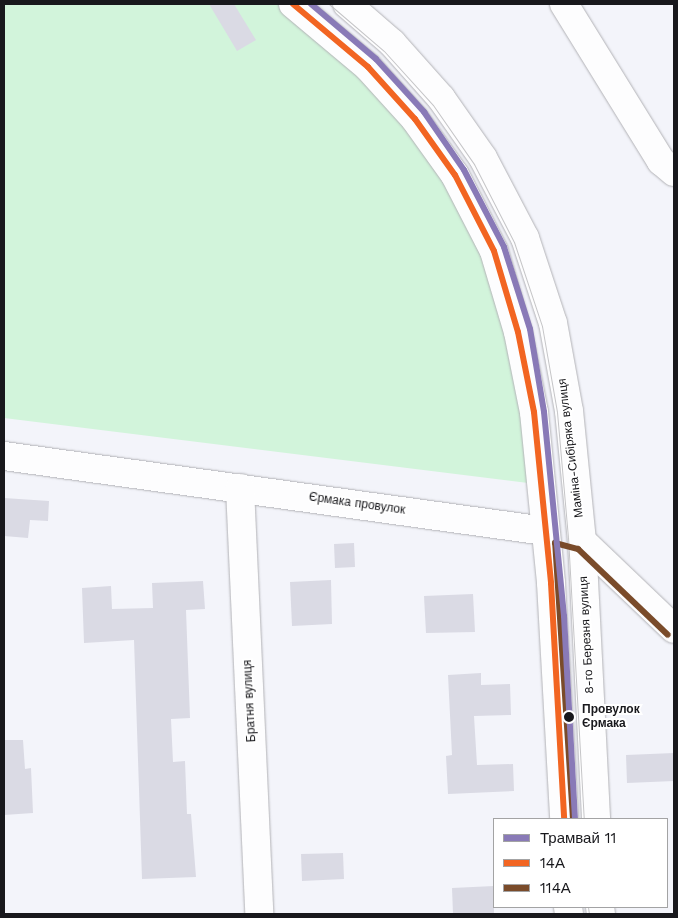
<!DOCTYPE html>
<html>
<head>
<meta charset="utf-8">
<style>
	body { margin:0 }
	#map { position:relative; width:678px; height:918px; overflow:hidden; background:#f3f4fa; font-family:"Work Sans",sans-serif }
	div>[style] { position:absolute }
	.green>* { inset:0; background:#d2f4db }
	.building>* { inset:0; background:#dadae4 }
	.roads { filter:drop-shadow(0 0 1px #b2b2b6) drop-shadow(0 0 1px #b2b2b6) }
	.minor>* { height:28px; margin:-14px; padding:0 14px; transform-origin:14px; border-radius:14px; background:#fdfdfe }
	.tertiary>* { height:28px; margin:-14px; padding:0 14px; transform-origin:14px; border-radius:14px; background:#fdfdfe }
	.secondary>* { height:28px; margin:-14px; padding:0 14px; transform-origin:14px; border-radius:14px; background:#fdfdfe }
	.tram>* { height:1px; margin:-0.5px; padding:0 0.5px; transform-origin:0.5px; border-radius:0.5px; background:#c5c5c7 }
	.bus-1>* { height:6px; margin:-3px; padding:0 3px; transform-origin:3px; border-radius:3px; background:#f26522 }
	.bus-2>* { height:6px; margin:-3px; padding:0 3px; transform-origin:3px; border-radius:3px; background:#7a4b2a }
	.tram-1>* { height:6px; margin:-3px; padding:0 3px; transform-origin:3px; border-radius:3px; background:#897ab7 }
	.dots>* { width:14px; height:14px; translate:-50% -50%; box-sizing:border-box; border:2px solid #fff; border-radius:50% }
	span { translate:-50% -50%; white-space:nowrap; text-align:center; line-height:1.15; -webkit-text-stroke:4px #fff; paint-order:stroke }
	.street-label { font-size:12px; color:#18181c }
	.stop-label { font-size:12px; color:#18181c; font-weight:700 }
	.left { translate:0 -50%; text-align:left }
	.frame { position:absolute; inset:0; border:5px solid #18181c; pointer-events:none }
	.legend { position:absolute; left:493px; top:818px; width:175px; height:90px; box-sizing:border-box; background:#fff; border:1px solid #a3a3a4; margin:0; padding:6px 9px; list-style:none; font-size:15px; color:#18181c }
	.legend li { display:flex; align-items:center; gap:10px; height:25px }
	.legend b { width:25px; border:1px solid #a3a3a4 }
</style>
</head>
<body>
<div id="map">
	<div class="green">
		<div style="clip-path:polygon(4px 4px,277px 4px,361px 74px,407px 125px,446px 181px,484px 255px,509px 334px,522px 414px,528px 483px,4px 418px)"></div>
	</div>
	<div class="building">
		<div style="clip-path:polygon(209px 4px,234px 4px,256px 40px,237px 51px)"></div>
		<div style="clip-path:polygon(4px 498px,49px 501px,48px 521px,30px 520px,28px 538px,4px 536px)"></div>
		<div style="clip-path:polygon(354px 543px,355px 567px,335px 568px,334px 544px)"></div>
		<div style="clip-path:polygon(331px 580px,332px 624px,292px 626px,290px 582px)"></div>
		<div style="clip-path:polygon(203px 581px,205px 609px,186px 610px,190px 718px,171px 719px,173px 762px,185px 761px,187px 814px,191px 814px,196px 877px,142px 879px,134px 640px,84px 643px,82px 588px,111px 586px,112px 609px,153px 608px,152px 583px)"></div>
		<div style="clip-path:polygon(473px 594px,475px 632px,426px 633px,424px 596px)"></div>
		<div style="clip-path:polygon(481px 673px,481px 685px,510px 684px,511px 715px,474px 716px,477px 765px,513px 764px,514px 791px,448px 794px,446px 756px,452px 755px,448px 675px)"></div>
		<div style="clip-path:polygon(4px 740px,23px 740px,25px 769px,31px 768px,33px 813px,4px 815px)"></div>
		<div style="clip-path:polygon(674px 753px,674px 781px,627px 783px,626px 755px)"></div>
		<div style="clip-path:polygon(343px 853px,344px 879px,302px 881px,301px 854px)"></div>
		<div style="clip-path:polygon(494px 886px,494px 914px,453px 914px,452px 888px)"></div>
	</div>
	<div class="roads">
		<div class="minor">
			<div style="left:564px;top:4px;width:185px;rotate:58.3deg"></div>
			<div style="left:661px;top:161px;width:17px;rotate:40deg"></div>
			<div style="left:4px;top:456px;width:546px;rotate:7.89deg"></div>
			<div style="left:240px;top:488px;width:426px;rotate:87.4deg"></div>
		</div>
		<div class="tertiary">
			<div style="left:582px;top:541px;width:127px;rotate:43.7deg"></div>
		</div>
		<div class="secondary">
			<div style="left:293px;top:4px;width:98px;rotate:40deg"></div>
			<div style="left:368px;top:67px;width:70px;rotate:47.9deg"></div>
			<div style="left:415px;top:119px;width:69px;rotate:54.5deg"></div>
			<div style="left:455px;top:175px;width:85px;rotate:62.8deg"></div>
			<div style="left:494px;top:251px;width:84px;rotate:73.5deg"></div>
			<div style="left:518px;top:332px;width:82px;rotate:78.7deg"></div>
			<div style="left:534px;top:412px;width:172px;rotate:84.3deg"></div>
			<div style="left:551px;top:583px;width:236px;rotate:86.8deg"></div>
			<div style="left:347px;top:4px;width:60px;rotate:40.9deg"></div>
			<div style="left:392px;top:43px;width:74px;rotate:48.3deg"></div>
			<div style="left:441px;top:98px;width:73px;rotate:55deg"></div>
			<div style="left:483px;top:158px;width:90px;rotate:62.3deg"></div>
			<div style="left:525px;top:238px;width:89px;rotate:71.8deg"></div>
			<div style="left:553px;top:323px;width:89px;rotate:79.7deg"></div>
			<div style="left:569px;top:411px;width:131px;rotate:84.3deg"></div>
			<div style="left:582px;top:541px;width:278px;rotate:87.1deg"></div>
			<div style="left:568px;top:907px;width:7px;rotate:82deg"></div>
			<div style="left:600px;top:907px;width:7px;rotate:82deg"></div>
		</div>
	</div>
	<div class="tram">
		<div style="left:329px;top:4px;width:72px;rotate:40.5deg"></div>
		<div style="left:384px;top:51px;width:73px;rotate:47.8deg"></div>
		<div style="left:433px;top:105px;width:72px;rotate:55.2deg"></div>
		<div style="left:474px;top:164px;width:88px;rotate:62.9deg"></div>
		<div style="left:514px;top:242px;width:89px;rotate:71.6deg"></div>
		<div style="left:542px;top:326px;width:87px;rotate:80.1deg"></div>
		<div style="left:557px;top:412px;width:125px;rotate:85deg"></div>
		<div style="left:568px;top:537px;width:282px;rotate:86.8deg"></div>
		<div style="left:588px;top:907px;width:7px;rotate:82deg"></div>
	</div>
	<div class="bus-1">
		<div style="left:293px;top:4px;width:98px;rotate:40deg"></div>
		<div style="left:368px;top:67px;width:70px;rotate:47.9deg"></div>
		<div style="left:415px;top:119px;width:69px;rotate:54.5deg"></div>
		<div style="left:455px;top:175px;width:85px;rotate:62.8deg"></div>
		<div style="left:494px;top:251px;width:84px;rotate:73.5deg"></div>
		<div style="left:518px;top:332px;width:82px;rotate:78.7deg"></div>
		<div style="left:534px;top:412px;width:172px;rotate:84.3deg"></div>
		<div style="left:551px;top:583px;width:236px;rotate:86.8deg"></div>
	</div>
	<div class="bus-2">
		<div style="left:573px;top:819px;width:277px;rotate:-93.7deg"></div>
		<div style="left:555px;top:543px;width:24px;rotate:15deg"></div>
		<div style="left:578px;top:549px;width:124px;rotate:43.7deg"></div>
	</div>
	<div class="tram-1">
		<div style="left:311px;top:4px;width:85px;rotate:40.2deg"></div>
		<div style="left:376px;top:59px;width:72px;rotate:47.8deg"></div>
		<div style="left:424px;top:112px;width:70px;rotate:55.4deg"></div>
		<div style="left:464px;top:170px;width:87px;rotate:62.5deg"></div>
		<div style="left:504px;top:247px;width:86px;rotate:72.4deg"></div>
		<div style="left:530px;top:329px;width:84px;rotate:80.4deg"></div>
		<div style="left:544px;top:412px;width:205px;rotate:84.4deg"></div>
		<div style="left:564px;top:616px;width:203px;rotate:86.9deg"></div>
	</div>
	<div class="dots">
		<div style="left:569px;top:717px;background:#18181c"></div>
	</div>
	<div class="street-label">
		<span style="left:571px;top:448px;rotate:-97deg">Маміна-Сибіряка вулиця</span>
		<span style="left:357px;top:504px;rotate:8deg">Єрмака провулок</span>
		<span style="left:587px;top:635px;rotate:-93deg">8-го Березня вулиця</span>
		<span style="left:250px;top:701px;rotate:-93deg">Братня вулиця</span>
	</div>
	<div class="stop-label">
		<span class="left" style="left:582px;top:717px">Провулок<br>Єрмака</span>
	</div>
	<div class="frame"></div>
	<ul class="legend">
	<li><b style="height:6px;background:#897ab7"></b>Трамвай 11</li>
	<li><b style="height:6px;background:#f26522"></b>14А</li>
	<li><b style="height:6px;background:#7a4b2a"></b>114А</li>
	</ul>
</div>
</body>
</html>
